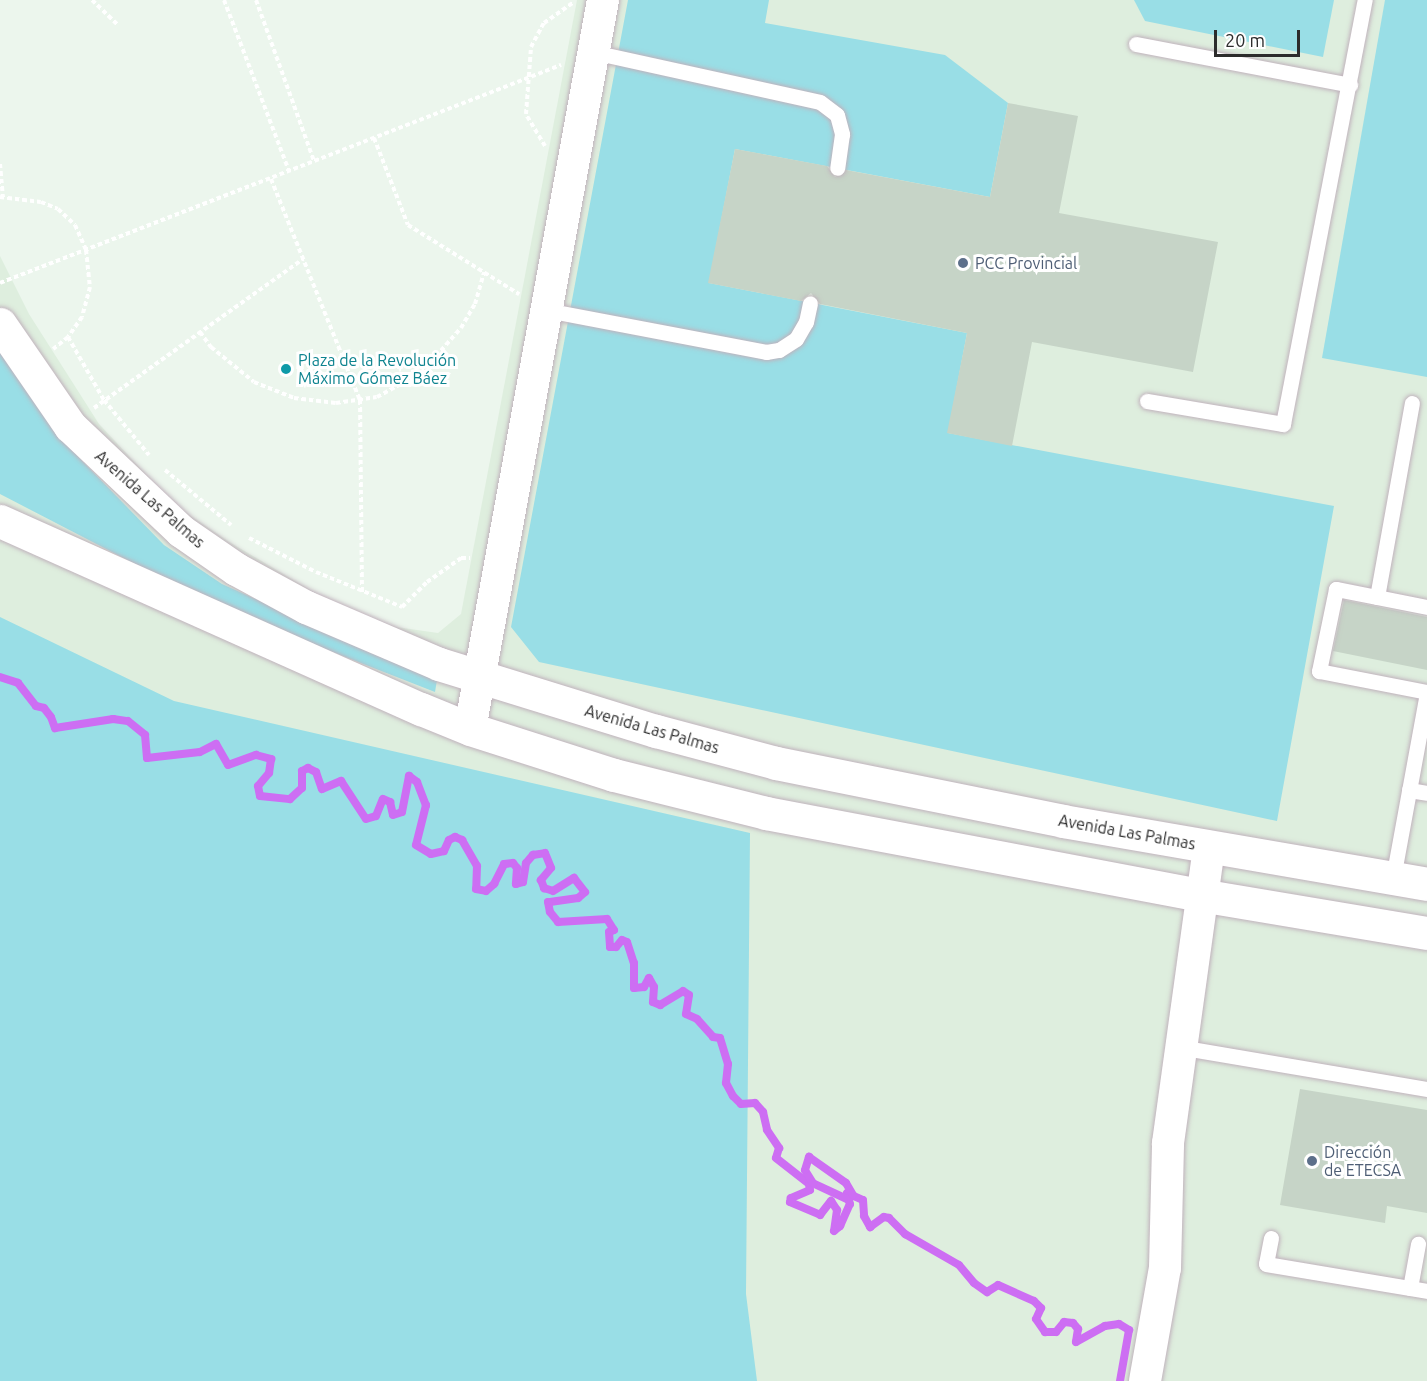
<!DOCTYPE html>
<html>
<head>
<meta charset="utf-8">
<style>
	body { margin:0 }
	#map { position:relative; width:1427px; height:1381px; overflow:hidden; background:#deeede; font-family:Ubuntu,sans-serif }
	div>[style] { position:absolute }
	.green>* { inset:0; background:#99dee6 }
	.plaza>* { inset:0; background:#ecf6ed }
	.stream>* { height:8px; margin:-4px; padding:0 4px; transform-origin:4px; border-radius:4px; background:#cd6ef3 }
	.building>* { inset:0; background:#c6d4c7 }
	.path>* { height:4px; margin-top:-2px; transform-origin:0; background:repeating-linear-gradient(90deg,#fff 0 4.5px,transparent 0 7.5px) }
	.roads { filter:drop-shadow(0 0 2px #c0b2bc) drop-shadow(0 0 2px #c0b2bc) }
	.lane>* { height:15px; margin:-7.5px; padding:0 7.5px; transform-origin:7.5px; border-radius:7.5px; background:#fff }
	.street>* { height:32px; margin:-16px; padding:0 16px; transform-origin:16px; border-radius:16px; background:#fff }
	.secondary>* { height:33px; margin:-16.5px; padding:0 16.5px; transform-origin:16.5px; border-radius:16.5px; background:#fff }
	.dots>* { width:16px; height:16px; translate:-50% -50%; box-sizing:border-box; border:3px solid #fff; border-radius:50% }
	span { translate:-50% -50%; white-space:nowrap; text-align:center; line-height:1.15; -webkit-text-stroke:6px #fff; paint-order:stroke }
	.service-label { font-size:16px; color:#4e5e75 }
	.left { translate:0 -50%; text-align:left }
	.culture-label { font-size:16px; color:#0d838f }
	.street-label { font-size:16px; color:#2c2c2c }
	.scale { position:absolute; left:1214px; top:30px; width:86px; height:27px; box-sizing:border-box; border:3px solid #2c2c2c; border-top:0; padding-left:8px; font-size:18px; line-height:21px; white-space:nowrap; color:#2c2c2c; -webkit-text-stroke:4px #fff; paint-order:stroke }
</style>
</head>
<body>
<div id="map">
	<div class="green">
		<div style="clip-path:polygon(628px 0,769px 0,765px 23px,945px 55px,1008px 103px,990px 197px,735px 149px,709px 283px,967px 333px,948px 433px,1334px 506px,1277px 821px,539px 662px,511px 627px)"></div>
		<div style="clip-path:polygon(1134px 0,1334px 0,1323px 57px,1145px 21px)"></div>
		<div style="clip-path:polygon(1385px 0,1427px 0,1427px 377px,1322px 358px)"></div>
		<div style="clip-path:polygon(0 344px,58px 436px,164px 545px,222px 584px,437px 680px,435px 692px,220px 608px,0 494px)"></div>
		<div style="clip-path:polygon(0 617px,174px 701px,750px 833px,746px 1294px,757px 1381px,0 1381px)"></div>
	</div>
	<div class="plaza">
		<div style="clip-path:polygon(0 0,577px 0,461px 614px,438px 633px,396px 627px,329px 601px,231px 543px,175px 505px,99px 424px,29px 314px,0 256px)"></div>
	</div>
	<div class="stream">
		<div style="left:0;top:677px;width:19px;rotate:18deg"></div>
		<div style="left:18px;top:683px;width:29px;rotate:52deg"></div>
		<div style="left:36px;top:706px;width:8px;rotate:14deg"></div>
		<div style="left:44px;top:708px;width:11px;rotate:52deg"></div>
		<div style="left:51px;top:717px;width:12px;rotate:70deg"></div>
		<div style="left:55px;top:728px;width:59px;rotate:-8.8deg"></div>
		<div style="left:113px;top:719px;width:15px;rotate:8deg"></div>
		<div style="left:128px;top:721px;width:22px;rotate:39deg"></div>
		<div style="left:145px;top:735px;width:23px;rotate:85deg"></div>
		<div style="left:147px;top:758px;width:53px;rotate:-6.5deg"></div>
		<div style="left:200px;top:752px;width:18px;rotate:-27deg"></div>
		<div style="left:216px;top:744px;width:24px;rotate:60deg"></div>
		<div style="left:228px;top:765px;width:30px;rotate:-20deg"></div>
		<div style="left:256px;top:755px;width:16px;rotate:15deg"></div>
		<div style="left:271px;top:759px;width:14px;rotate:98deg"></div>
		<div style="left:269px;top:773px;width:17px;rotate:130deg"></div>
		<div style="left:258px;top:786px;width:10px;rotate:79deg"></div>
		<div style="left:260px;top:796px;width:30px;rotate:6deg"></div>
		<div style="left:290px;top:799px;width:16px;rotate:-43deg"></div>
		<div style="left:302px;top:788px;width:17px;rotate:-90deg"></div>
		<div style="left:302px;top:771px;width:7px;rotate:-27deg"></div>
		<div style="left:308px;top:768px;width:9px;rotate:27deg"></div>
		<div style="left:316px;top:772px;width:18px;rotate:71deg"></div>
		<div style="left:322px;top:789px;width:21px;rotate:-23deg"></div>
		<div style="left:341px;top:781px;width:45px;rotate:56.7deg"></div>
		<div style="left:366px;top:819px;width:10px;rotate:-17deg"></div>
		<div style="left:376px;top:816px;width:18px;rotate:-68deg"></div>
		<div style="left:383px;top:799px;width:8px;rotate:23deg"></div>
		<div style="left:390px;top:802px;width:13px;rotate:77deg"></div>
		<div style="left:393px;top:815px;width:9px;rotate:-18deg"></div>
		<div style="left:402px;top:812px;width:37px;rotate:-79deg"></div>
		<div style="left:409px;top:776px;width:10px;rotate:37deg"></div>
		<div style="left:417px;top:782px;width:25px;rotate:69deg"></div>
		<div style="left:426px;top:805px;width:41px;rotate:104deg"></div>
		<div style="left:416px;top:845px;width:17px;rotate:31deg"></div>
		<div style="left:431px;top:854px;width:13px;rotate:-13deg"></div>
		<div style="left:444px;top:851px;width:12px;rotate:-66deg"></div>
		<div style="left:449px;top:840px;width:7px;rotate:-27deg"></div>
		<div style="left:455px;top:837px;width:8px;rotate:23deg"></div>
		<div style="left:462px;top:840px;width:30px;rotate:60deg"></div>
		<div style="left:477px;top:866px;width:23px;rotate:92deg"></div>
		<div style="left:476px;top:889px;width:10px;rotate:11deg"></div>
		<div style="left:486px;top:891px;width:11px;rotate:-41deg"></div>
		<div style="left:494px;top:884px;width:22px;rotate:-63deg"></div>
		<div style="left:504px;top:864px;width:9px;rotate:-6deg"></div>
		<div style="left:513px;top:863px;width:6px;rotate:51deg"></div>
		<div style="left:517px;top:868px;width:16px;rotate:94deg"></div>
		<div style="left:516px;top:884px;width:7px;rotate:-16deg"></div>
		<div style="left:523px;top:882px;width:19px;rotate:-81deg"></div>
		<div style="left:526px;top:863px;width:11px;rotate:-49deg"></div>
		<div style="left:533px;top:855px;width:12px;rotate:-9deg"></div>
		<div style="left:545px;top:853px;width:16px;rotate:68deg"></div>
		<div style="left:551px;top:868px;width:16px;rotate:130deg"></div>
		<div style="left:541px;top:880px;width:9px;rotate:69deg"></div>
		<div style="left:544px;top:888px;width:9px;rotate:18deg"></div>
		<div style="left:553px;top:891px;width:25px;rotate:-32deg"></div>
		<div style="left:574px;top:878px;width:18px;rotate:52deg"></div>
		<div style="left:585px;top:892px;width:9px;rotate:139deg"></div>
		<div style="left:578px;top:898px;width:30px;rotate:172deg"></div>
		<div style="left:548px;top:902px;width:10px;rotate:79deg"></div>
		<div style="left:550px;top:912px;width:13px;rotate:51deg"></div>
		<div style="left:558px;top:922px;width:49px;rotate:-3.5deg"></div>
		<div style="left:607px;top:919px;width:13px;rotate:58deg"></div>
		<div style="left:614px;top:930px;width:5px;rotate:158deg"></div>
		<div style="left:609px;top:932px;width:15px;rotate:86deg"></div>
		<div style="left:610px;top:947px;width:6px"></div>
		<div style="left:616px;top:947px;width:9px;rotate:-49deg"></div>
		<div style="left:622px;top:940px;width:5px;rotate:22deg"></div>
		<div style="left:627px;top:942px;width:22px;rotate:72deg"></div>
		<div style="left:634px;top:963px;width:25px;rotate:90deg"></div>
		<div style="left:634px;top:988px;width:10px;rotate:-6deg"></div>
		<div style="left:644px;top:987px;width:10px;rotate:-61deg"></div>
		<div style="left:649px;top:978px;width:10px;rotate:61deg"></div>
		<div style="left:654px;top:987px;width:15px;rotate:94deg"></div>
		<div style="left:653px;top:1002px;width:8px;rotate:23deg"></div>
		<div style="left:660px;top:1005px;width:27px;rotate:-31deg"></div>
		<div style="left:683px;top:991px;width:7px;rotate:34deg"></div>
		<div style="left:689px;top:995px;width:19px;rotate:99deg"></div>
		<div style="left:686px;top:1014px;width:12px;rotate:24deg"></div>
		<div style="left:697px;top:1019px;width:24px;rotate:48deg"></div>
		<div style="left:713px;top:1037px;width:7px;rotate:8deg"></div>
		<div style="left:720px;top:1038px;width:27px;rotate:73deg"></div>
		<div style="left:728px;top:1064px;width:19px;rotate:96deg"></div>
		<div style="left:726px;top:1083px;width:15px;rotate:62deg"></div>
		<div style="left:733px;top:1096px;width:11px;rotate:45deg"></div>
		<div style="left:741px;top:1104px;width:14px;rotate:-4deg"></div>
		<div style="left:755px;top:1103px;width:12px;rotate:48deg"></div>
		<div style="left:763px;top:1112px;width:18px;rotate:77deg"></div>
		<div style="left:767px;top:1130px;width:22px;rotate:56deg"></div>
		<div style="left:779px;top:1148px;width:10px;rotate:107deg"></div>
		<div style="left:776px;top:1158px;width:42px;rotate:38.2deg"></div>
		<div style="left:809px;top:1184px;width:6px;rotate:81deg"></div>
		<div style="left:810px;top:1190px;width:21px;rotate:157deg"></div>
		<div style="left:791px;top:1198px;width:4px;rotate:104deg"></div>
		<div style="left:790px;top:1202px;width:33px;rotate:23deg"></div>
		<div style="left:820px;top:1215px;width:18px;rotate:-52deg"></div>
		<div style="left:831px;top:1201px;width:11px;rotate:56deg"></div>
		<div style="left:837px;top:1210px;width:21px;rotate:98deg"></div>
		<div style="left:834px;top:1231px;width:8px;rotate:-40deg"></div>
		<div style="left:840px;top:1226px;width:24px;rotate:-66deg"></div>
		<div style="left:850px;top:1204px;width:11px;rotate:-105deg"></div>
		<div style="left:847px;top:1193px;width:17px;rotate:24deg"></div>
		<div style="left:863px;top:1200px;width:16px;rotate:86deg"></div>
		<div style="left:864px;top:1216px;width:13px;rotate:61deg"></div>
		<div style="left:870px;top:1227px;width:17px;rotate:-36deg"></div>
		<div style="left:884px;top:1217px;width:5px;rotate:11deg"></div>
		<div style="left:889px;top:1218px;width:23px;rotate:45deg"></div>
		<div style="left:905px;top:1234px;width:62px;rotate:29.9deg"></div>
		<div style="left:959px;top:1265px;width:23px;rotate:50deg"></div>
		<div style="left:974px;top:1283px;width:16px;rotate:35deg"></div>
		<div style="left:987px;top:1292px;width:13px;rotate:-32deg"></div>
		<div style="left:998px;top:1285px;width:39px;rotate:24deg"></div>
		<div style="left:1034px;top:1301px;width:10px;rotate:45deg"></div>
		<div style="left:1041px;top:1308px;width:12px;rotate:114deg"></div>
		<div style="left:1036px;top:1319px;width:16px;rotate:55deg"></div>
		<div style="left:1045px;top:1332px;width:11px"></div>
		<div style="left:1056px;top:1332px;width:13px;rotate:-51deg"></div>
		<div style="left:1064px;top:1322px;width:9px;rotate:6deg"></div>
		<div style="left:1073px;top:1323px;width:8px;rotate:50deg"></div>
		<div style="left:1078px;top:1329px;width:13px;rotate:99deg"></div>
		<div style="left:1076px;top:1342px;width:33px;rotate:-29deg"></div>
		<div style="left:1105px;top:1326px;width:14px;rotate:-8deg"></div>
		<div style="left:1119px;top:1324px;width:12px;rotate:31deg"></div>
		<div style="left:1129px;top:1330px;width:52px;rotate:100deg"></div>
		<div style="left:849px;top:1200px;width:40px;rotate:-155deg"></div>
		<div style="left:813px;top:1183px;width:15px;rotate:-122deg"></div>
		<div style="left:805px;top:1170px;width:14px;rotate:-73deg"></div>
		<div style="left:809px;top:1157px;width:45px;rotate:35.1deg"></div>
		<div style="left:846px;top:1183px;width:14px;rotate:60deg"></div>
	</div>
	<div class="building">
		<div style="clip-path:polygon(1008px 103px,1078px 116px,1059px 213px,1218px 242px,1193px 372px,1032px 342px,1012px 446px,947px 433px,967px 333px,820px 304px,811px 293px,801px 301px,708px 283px,735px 149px,827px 166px,835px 177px,846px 170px,990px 197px)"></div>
		<div style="clip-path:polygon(1344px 600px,1427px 617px,1427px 670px,1333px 651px)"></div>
		<div style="clip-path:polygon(1300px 1089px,1427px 1110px,1427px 1213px,1387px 1206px,1385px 1223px,1280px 1205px)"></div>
	</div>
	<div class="path">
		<div style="left:92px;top:0;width:35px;rotate:44deg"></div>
		<div style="left:224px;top:0;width:183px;rotate:69.2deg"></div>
		<div style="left:256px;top:0;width:171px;rotate:70.2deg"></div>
		<div style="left:374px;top:138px;width:93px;rotate:68.7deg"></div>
		<div style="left:408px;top:225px;width:131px;rotate:31.9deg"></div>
		<div style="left:545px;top:146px;width:37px;rotate:-121deg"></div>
		<div style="left:526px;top:114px;width:67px;rotate:-85.7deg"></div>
		<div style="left:531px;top:47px;width:27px;rotate:-62deg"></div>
		<div style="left:544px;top:23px;width:35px;rotate:-35deg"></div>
		<div style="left:0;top:164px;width:32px;rotate:85deg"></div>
		<div style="left:271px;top:179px;width:238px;rotate:68.1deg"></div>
		<div style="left:360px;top:400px;width:192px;rotate:89.4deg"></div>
		<div style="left:0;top:197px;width:41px;rotate:7deg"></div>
		<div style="left:41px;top:202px;width:18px;rotate:22deg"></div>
		<div style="left:58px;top:209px;width:23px;rotate:43deg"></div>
		<div style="left:75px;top:225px;width:27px;rotate:66deg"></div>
		<div style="left:86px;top:250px;width:37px;rotate:84deg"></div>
		<div style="left:90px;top:287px;width:31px;rotate:105deg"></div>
		<div style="left:82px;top:317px;width:24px;rotate:125deg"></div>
		<div style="left:68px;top:337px;width:19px;rotate:141deg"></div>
		<div style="left:0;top:283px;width:602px;rotate:-21.24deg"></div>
		<div style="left:200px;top:332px;width:19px;rotate:54deg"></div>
		<div style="left:211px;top:347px;width:55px;rotate:39.1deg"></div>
		<div style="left:254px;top:382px;width:43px;rotate:21.8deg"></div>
		<div style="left:294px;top:398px;width:42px;rotate:6.8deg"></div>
		<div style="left:336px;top:403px;width:41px;rotate:-8.3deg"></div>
		<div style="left:377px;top:397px;width:50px;rotate:-28.6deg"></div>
		<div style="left:421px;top:373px;width:60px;rotate:-48.4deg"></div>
		<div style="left:461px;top:328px;width:28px;rotate:-60deg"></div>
		<div style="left:475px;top:304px;width:33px;rotate:-74deg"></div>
		<div style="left:68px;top:337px;width:73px;rotate:60.3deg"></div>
		<div style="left:104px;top:400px;width:71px;rotate:50.7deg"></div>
		<div style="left:94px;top:408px;width:257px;rotate:-35.5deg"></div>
		<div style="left:165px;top:470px;width:86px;rotate:39.8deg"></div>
		<div style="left:249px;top:538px;width:75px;rotate:26.9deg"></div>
		<div style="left:316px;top:572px;width:93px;rotate:22.1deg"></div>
		<div style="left:402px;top:607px;width:35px;rotate:-45deg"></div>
		<div style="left:427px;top:582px;width:42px;rotate:-35.2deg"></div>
		<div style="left:461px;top:558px;width:9px"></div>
	</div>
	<div class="roads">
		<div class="lane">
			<div style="left:1136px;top:44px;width:218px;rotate:10.8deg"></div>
			<div style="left:593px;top:52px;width:232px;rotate:12.4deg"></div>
			<div style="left:820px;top:102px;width:21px;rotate:37deg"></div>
			<div style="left:837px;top:115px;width:20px;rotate:75deg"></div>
			<div style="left:842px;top:134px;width:34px;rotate:98deg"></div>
			<div style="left:546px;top:310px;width:224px;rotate:10.8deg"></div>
			<div style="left:766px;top:352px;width:13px;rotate:-9deg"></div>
			<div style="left:779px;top:350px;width:20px;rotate:-33deg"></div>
			<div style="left:796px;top:339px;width:20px;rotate:-60deg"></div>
			<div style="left:806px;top:322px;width:19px;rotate:-78deg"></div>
			<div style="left:1147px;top:401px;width:138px;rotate:9.6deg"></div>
			<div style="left:1283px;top:424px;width:432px;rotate:-79.1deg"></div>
			<div style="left:1377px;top:597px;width:197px;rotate:-79.8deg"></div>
			<div style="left:1427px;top:607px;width:93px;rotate:-168.8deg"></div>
			<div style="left:1336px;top:589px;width:84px;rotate:101.7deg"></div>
			<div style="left:1319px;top:671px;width:110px;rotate:11deg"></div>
			<div style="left:1409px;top:790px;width:18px;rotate:9deg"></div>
			<div style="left:1393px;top:878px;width:188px;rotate:-79.6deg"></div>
			<div style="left:1179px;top:1047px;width:252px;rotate:9.6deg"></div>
			<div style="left:1271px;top:1238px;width:26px;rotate:101deg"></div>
			<div style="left:1266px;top:1264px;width:163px;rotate:9.5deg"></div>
			<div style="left:1410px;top:1288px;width:45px;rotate:-79.7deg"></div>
		</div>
		<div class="street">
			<div style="left:470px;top:729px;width:741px;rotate:-79.66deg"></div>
			<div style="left:1145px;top:1381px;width:115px;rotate:-80deg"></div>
			<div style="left:1165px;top:1268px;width:125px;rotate:-88.6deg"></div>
			<div style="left:1168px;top:1143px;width:299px;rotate:-82.1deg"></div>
		</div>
		<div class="secondary">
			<div style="left:0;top:324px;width:124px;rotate:55.5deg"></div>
			<div style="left:70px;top:426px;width:153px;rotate:43.4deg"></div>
			<div style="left:181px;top:531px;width:67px;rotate:34.6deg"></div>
			<div style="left:236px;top:569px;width:80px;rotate:28.5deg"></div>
			<div style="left:306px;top:607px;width:145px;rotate:23.2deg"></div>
			<div style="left:439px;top:664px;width:227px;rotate:17.2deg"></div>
			<div style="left:656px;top:731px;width:124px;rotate:14.9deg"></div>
			<div style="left:776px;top:763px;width:293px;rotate:11.4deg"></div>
			<div style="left:1063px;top:821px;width:369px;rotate:9.8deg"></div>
			<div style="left:0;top:521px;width:461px;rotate:24.1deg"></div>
			<div style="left:421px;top:709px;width:53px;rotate:22.2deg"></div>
			<div style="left:470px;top:729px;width:151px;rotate:17.7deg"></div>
			<div style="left:614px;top:775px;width:157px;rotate:14deg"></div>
			<div style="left:766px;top:813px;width:442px;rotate:10.7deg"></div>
			<div style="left:1200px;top:895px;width:230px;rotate:9.5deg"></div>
		</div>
	</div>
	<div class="dots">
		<div style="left:963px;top:263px;background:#5c6f8a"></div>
		<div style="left:286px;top:369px;background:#0f9aa8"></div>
		<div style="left:1312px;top:1161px;background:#5c6f8a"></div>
	</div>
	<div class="service-label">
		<span class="left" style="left:975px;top:263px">PCC Provincial</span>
		<span class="left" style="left:1324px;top:1161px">Dirección<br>de ETECSA</span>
	</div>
	<div class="culture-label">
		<span class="left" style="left:298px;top:369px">Plaza de la Revolución<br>Máximo Gómez Báez</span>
	</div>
	<div class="street-label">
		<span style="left:150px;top:499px;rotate:41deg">Avenida Las Palmas</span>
		<span style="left:652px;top:729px;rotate:16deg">Avenida Las Palmas</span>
		<span style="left:1127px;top:832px;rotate:10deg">Avenida Las Palmas</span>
	</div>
	<div class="scale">20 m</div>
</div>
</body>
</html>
